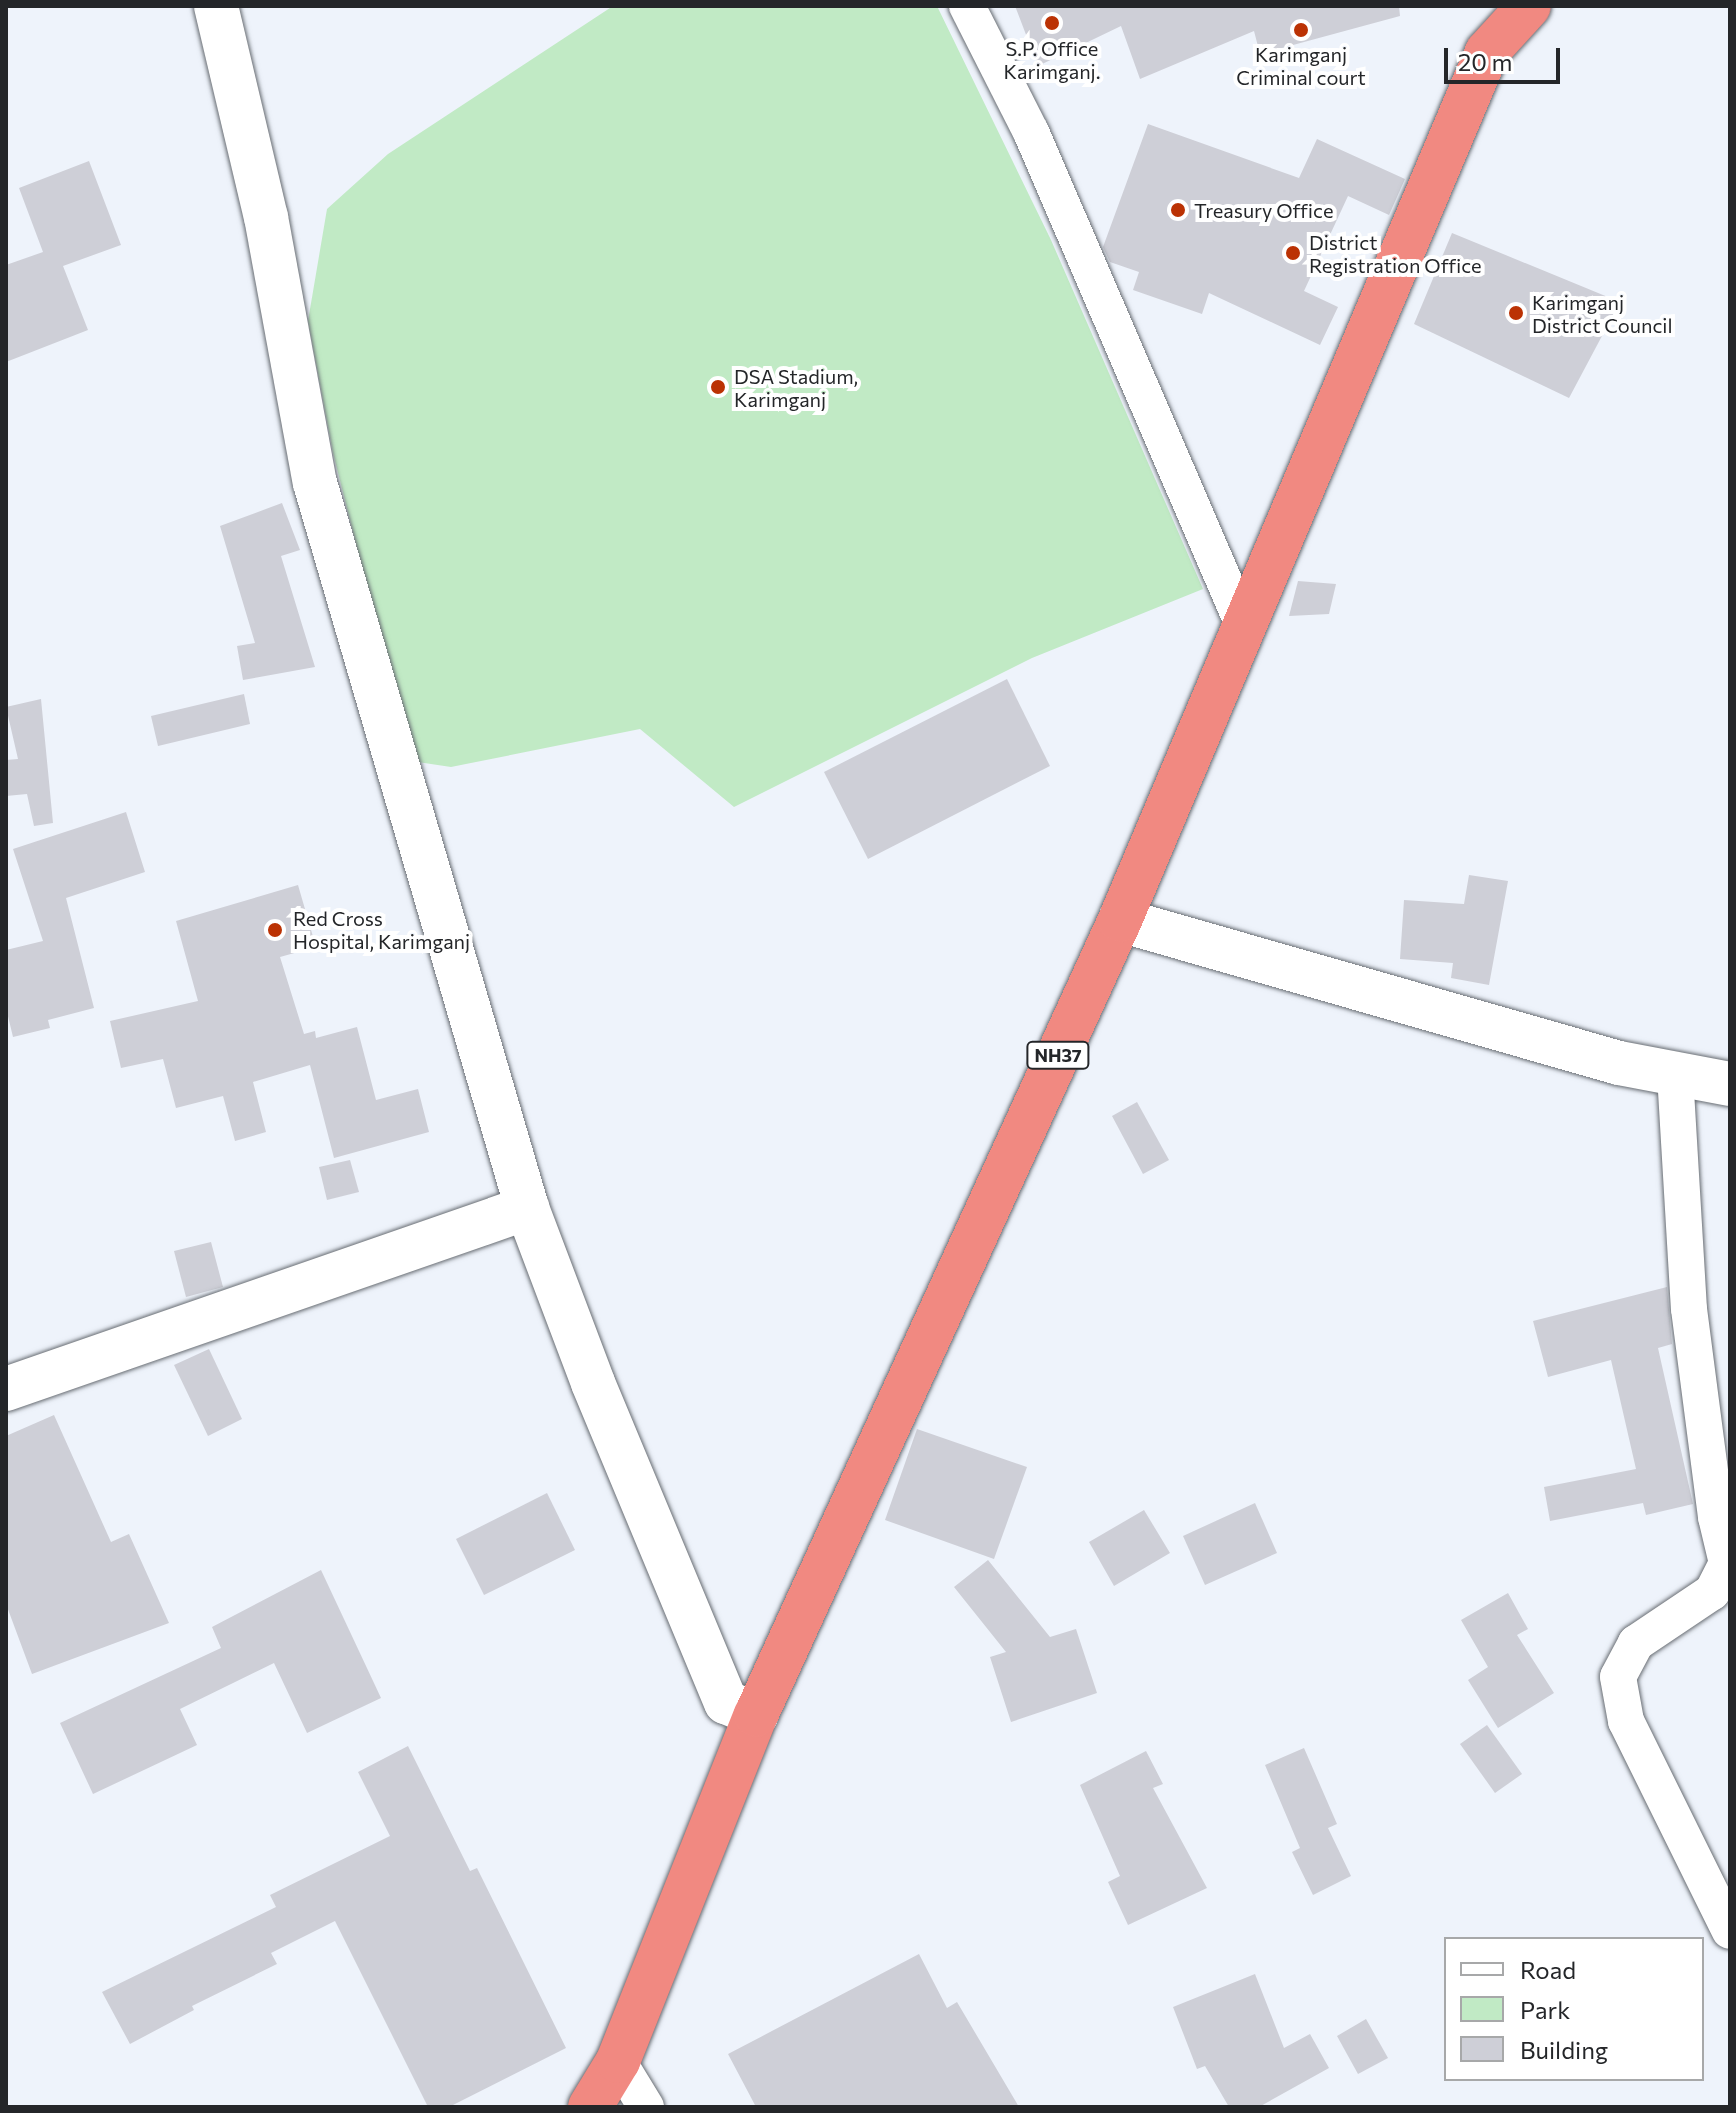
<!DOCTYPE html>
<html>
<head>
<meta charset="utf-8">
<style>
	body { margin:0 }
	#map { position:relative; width:1736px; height:2113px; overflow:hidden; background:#eef3fb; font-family:Commissioner,sans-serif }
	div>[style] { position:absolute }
	.green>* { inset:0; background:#c1eac5 }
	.building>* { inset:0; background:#cecfd7 }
	.roads { filter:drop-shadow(0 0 2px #686d73) drop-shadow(0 0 2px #686d73) }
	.street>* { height:36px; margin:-18px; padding:0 18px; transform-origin:18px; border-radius:18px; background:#fff }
	.secondary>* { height:44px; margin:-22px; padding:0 22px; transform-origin:22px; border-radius:22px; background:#fff }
	.highway>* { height:44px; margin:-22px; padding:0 22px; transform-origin:22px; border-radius:22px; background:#f18981 }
	.dots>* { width:22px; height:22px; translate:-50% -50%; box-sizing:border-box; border:4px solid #fff; border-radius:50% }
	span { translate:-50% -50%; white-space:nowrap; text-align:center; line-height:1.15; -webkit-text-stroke:8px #fff; paint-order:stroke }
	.shield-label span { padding:2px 6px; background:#fff; border:2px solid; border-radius:6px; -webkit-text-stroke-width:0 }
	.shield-label { font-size:18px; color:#242629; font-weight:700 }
	.poi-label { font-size:20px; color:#242629 }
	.left { translate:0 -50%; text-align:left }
	.frame { position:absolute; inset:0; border:8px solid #242629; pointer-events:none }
	.legend { position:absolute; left:1444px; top:1937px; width:260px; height:144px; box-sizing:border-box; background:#fff; border:2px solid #a7a8a9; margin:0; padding:10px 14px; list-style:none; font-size:24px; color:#242629 }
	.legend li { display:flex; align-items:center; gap:16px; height:40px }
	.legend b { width:40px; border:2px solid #a7a8a9 }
	.scale { position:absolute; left:1444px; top:48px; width:116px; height:36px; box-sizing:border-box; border:4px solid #242629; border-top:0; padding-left:10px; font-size:24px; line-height:28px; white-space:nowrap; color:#242629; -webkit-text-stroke:6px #fff; paint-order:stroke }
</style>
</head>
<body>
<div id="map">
	<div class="green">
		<div style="clip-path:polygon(613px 6px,937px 6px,1051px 240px,1203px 589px,1032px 658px,734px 807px,640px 729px,451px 767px,411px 761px,333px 453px,308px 321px,327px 209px,388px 154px)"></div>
	</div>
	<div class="building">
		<div style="clip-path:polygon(1015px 6px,1399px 6px,1400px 16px,1260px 54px,1254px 31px,1140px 79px,1121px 26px,1038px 66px)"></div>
		<div style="clip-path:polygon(1148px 124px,1299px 178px,1317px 139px,1405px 179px,1389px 215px,1348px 196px,1304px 291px,1338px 307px,1320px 345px,1209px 293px,1202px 314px,1133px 290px,1139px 272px,1110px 262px,1103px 247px)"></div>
		<div style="clip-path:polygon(89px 161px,121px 245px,63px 266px,88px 330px,6px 362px,6px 265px,43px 252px,19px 188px)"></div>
		<div style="clip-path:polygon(1452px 233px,1620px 302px,1569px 398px,1414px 324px)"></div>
		<div style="clip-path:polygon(282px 503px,300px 550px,281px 556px,315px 667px,243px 680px,237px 646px,255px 643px,220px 526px)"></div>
		<div style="clip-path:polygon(1298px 581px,1336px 584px,1329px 614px,1289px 616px)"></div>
		<div style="clip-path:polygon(1007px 679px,1050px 766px,868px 859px,824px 772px)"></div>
		<div style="clip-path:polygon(244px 694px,250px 724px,158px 746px,151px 716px)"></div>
		<div style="clip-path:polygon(41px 699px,53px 823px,34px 826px,27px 794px,6px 796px,6px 760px,18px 759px,6px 707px)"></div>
		<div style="clip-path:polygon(126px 812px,145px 872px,66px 898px,94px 1008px,48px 1020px,50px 1028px,13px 1037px,6px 1008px,6px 950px,43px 941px,13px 849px)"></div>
		<div style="clip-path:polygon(1469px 875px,1508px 881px,1489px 985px,1451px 978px,1453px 963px,1400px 959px,1404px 900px,1464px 904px)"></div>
		<div style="clip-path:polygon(298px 885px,316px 947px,280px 957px,304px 1034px,315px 1031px,316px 1038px,357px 1027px,376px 1100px,418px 1089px,429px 1132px,334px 1158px,310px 1065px,253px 1082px,266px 1132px,235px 1141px,223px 1096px,176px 1108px,163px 1059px,121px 1068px,110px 1021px,198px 1001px,176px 921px)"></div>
		<div style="clip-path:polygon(1137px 1102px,1169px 1160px,1143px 1174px,1112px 1116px)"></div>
		<div style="clip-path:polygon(350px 1160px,359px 1192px,327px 1200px,319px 1167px)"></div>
		<div style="clip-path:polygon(211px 1242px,223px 1287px,186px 1297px,174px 1251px)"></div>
		<div style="clip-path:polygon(1667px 1287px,1672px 1344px,1658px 1348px,1693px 1504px,1646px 1515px,1643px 1503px,1550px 1521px,1544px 1487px,1636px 1469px,1611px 1360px,1548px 1377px,1533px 1321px)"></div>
		<div style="clip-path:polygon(209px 1349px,242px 1419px,208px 1436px,174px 1365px)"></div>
		<div style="clip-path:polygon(54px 1415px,111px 1542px,129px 1534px,169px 1623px,32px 1674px,6px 1604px,6px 1436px)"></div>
		<div style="clip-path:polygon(917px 1429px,1027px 1467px,994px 1559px,885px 1520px)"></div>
		<div style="clip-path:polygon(547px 1493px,575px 1550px,484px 1595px,456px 1539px)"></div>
		<div style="clip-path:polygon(1255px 1503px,1277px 1553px,1205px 1585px,1183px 1536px)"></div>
		<div style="clip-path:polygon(1144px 1510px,1170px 1553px,1114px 1586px,1089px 1542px)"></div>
		<div style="clip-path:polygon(988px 1560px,1050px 1637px,1076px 1629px,1097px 1693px,1011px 1722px,990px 1657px,1006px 1652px,954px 1587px)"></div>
		<div style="clip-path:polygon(321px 1570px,381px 1698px,307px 1733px,274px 1663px,180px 1709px,197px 1745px,93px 1794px,60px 1723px,221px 1648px,212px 1627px)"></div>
		<div style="clip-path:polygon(1508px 1593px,1528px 1629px,1517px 1635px,1554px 1693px,1498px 1728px,1468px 1680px,1488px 1667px,1461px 1620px)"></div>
		<div style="clip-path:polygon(1487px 1725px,1522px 1774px,1495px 1793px,1460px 1744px)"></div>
		<div style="clip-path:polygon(408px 1746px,470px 1871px,477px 1868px,566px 2048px,449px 2107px,428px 2107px,335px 1921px,271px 1953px,277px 1964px,192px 2006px,194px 2010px,130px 2044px,102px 1992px,276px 1907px,270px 1895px,390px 1836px,358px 1772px)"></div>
		<div style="clip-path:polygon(1304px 1748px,1337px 1824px,1328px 1828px,1351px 1876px,1313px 1895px,1292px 1852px,1300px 1848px,1265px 1765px)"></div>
		<div style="clip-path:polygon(1146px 1751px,1163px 1784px,1153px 1788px,1207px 1888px,1128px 1925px,1108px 1882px,1120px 1876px,1080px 1785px)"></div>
		<div style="clip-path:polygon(919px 1954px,947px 2008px,957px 2002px,1019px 2107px,756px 2107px,728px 2054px)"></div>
		<div style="clip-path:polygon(1255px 1974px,1284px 2048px,1310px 2034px,1329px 2068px,1259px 2107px,1229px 2107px,1205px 2066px,1197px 2069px,1173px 2007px)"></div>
		<div style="clip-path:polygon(1366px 2019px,1388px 2058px,1358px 2074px,1337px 2036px)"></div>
	</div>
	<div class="roads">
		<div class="street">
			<div style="left:967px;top:6px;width:141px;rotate:63.1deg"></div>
			<div style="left:1031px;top:132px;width:539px;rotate:66.72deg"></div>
			<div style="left:1675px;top:1074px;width:235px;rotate:86.6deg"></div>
			<div style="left:1689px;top:1309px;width:210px;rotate:82.6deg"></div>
			<div style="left:1716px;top:1517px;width:47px;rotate:76.6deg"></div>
			<div style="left:1727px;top:1563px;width:33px;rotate:117deg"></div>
			<div style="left:1712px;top:1592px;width:92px;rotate:146.1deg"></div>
			<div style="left:1636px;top:1643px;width:38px;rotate:118deg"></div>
			<div style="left:1618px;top:1677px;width:45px;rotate:79.7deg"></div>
			<div style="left:1626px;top:1721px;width:234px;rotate:63.7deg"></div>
			<div style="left:618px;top:2061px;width:54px;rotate:58.7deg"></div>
		</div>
		<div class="secondary">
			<div style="left:216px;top:6px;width:217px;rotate:76.7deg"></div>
			<div style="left:266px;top:217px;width:270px;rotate:79.6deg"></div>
			<div style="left:315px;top:483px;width:755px;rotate:73.7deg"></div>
			<div style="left:527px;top:1208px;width:187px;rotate:69.3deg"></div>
			<div style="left:593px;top:1383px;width:346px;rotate:67.4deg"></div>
			<div style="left:726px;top:1702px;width:33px;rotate:23deg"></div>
			<div style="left:1120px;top:920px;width:519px;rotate:15.99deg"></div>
			<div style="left:1619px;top:1063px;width:113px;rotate:10.7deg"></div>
			<div style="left:6px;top:1389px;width:552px;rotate:-19.16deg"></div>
		</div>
		<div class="highway">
			<div style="left:590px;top:2107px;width:54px;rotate:-58.7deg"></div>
			<div style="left:618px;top:2061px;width:373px;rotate:-68.3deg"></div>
			<div style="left:756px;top:1715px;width:874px;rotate:-65.4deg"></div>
			<div style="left:1120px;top:920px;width:942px;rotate:-67.08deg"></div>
			<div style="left:1487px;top:52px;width:62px;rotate:-47.6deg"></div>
		</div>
	</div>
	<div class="dots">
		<div style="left:1052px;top:23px;background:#bb3204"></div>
		<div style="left:1301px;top:30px;background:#bb3204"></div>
		<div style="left:1178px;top:210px;background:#bb3204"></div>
		<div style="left:1293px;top:253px;background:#bb3204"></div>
		<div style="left:1516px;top:313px;background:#bb3204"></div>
		<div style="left:718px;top:387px;background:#bb3204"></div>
		<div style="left:275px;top:930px;background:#bb3204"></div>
	</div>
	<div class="shield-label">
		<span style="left:1058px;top:1055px">NH37</span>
	</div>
	<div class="poi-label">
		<span style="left:1052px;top:60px">S.P. Office<br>Karimganj.</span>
		<span style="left:1301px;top:66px">Karimganj<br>Criminal court</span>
		<span class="left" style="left:1194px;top:210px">Treasury Office</span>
		<span class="left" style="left:1309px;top:254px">District<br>Registration Office</span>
		<span class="left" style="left:1532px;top:314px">Karimganj<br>District Council</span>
		<span class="left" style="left:734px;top:388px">DSA Stadium,<br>Karimganj</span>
		<span class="left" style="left:293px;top:930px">Red Cross<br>Hospital, Karimganj</span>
	</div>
	<div class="frame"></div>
	<ul class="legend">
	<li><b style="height:10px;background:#fff"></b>Road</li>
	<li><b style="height:22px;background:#c1eac5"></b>Park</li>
	<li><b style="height:22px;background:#cecfd7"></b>Building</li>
	</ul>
	<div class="scale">20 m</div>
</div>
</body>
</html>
